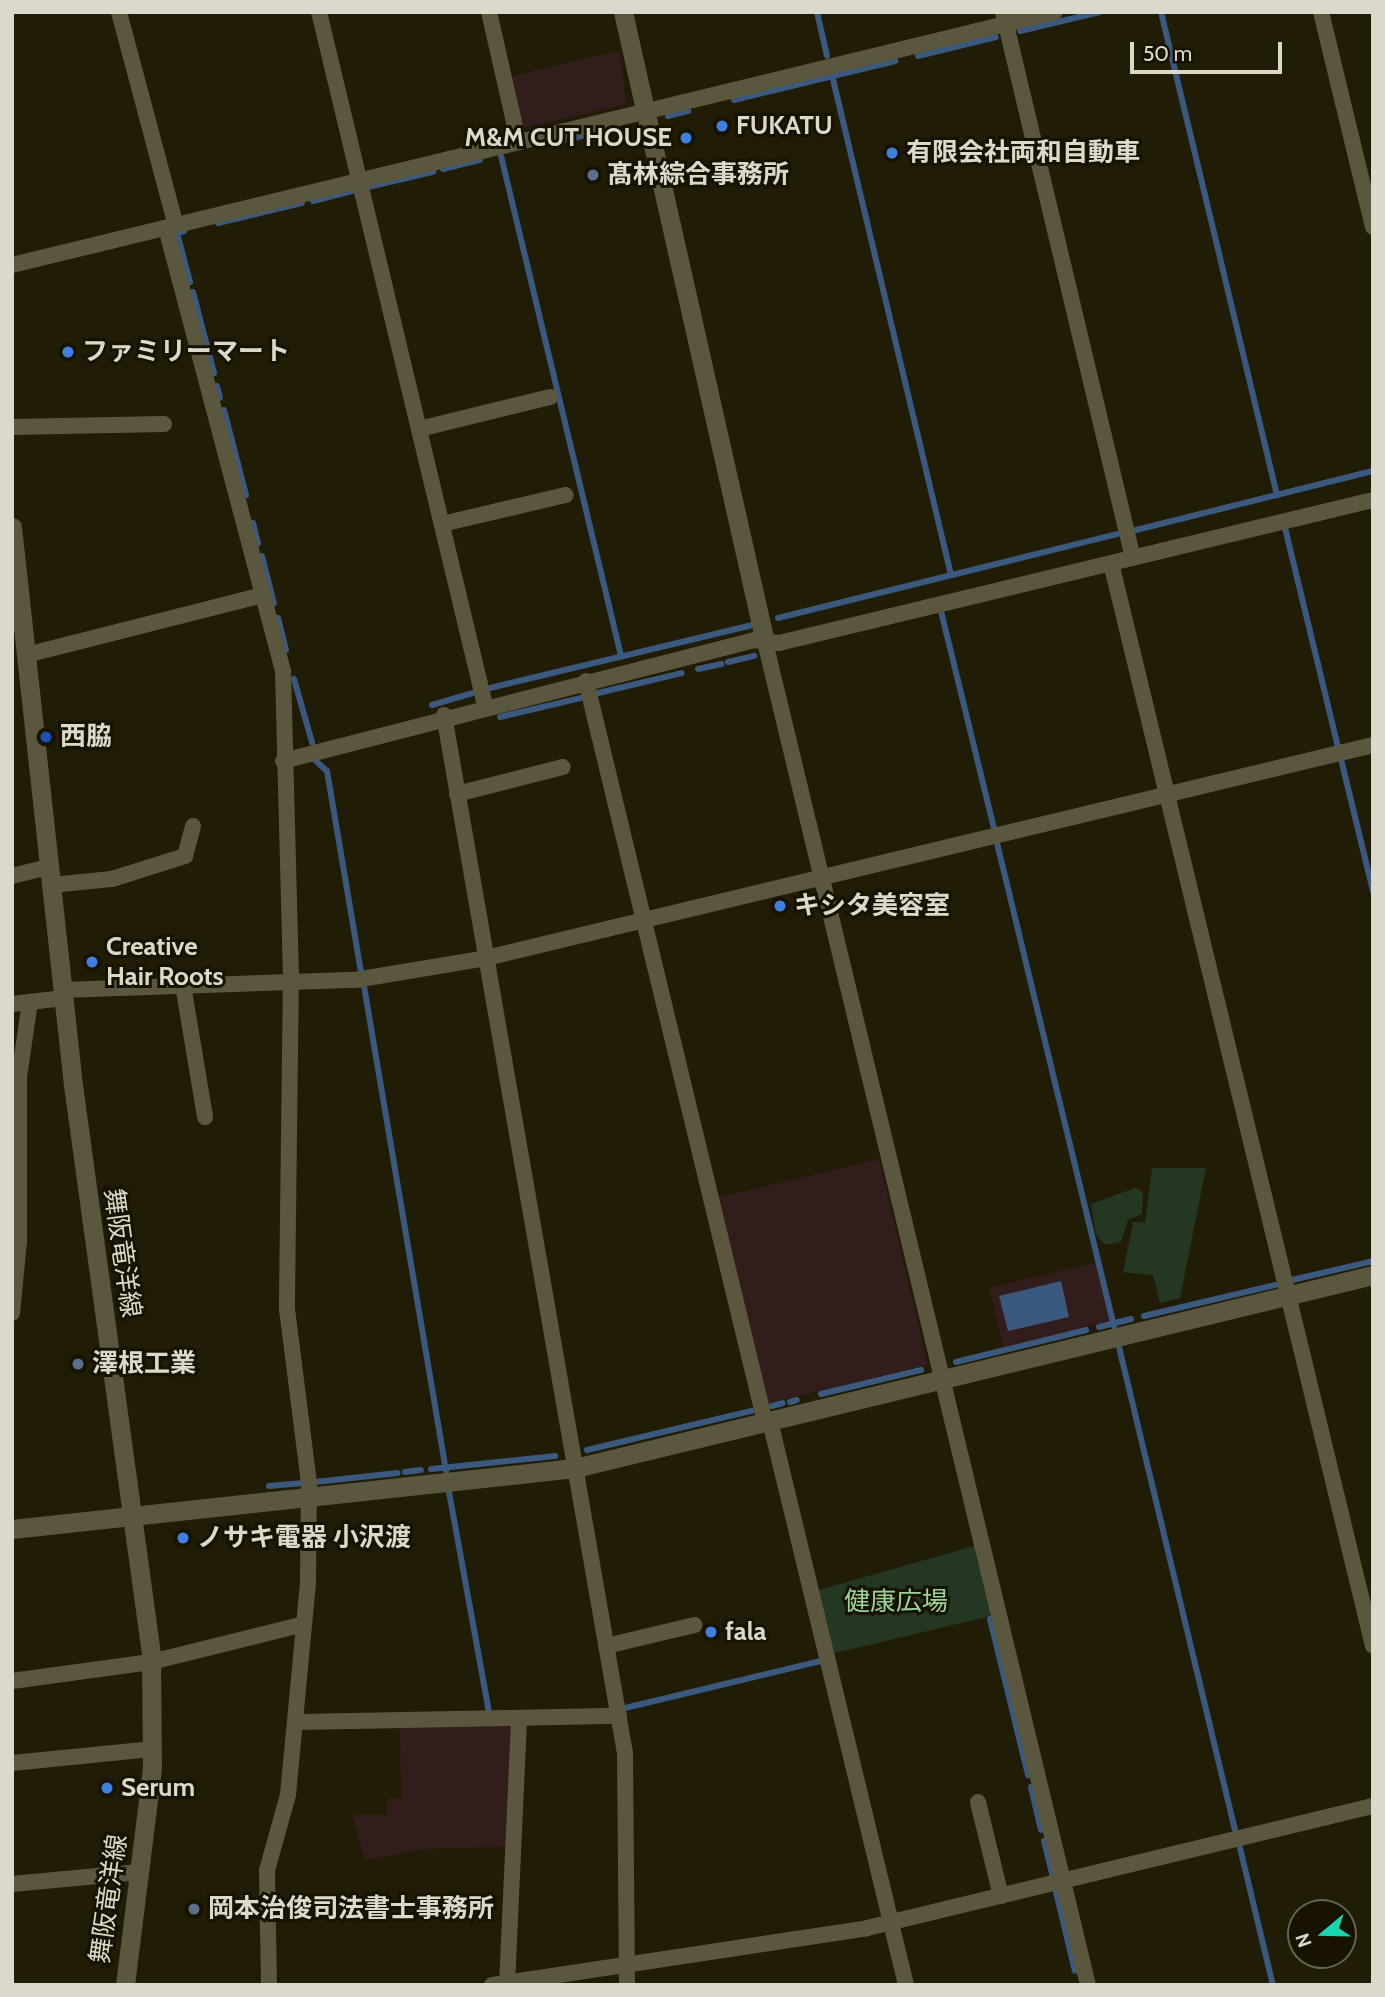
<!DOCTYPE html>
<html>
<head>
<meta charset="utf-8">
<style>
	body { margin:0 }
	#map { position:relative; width:1385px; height:1997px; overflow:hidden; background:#201c06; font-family:Cabin,"Noto Sans JP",sans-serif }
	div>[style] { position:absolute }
	.industrial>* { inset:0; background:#301d1c }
	.green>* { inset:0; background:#233723 }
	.water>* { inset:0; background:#3b597f }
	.stream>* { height:6px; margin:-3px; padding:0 3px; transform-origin:3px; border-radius:3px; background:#3b597f }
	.minor>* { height:16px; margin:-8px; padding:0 8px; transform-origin:8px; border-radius:8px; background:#5b573e }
	.tertiary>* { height:19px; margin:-9.5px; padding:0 9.5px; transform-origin:9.5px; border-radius:9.5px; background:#5b573e }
	.secondary>* { height:19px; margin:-9.5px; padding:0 9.5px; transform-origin:9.5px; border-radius:9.5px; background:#5b573e }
	.dots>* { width:19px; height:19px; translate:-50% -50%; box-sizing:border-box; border:4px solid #171300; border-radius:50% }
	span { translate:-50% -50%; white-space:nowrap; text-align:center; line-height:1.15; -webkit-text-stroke:6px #171300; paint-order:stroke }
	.poi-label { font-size:26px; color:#dbd9cb; font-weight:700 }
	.left { translate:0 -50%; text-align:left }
	.right { translate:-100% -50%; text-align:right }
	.street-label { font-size:26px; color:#dbd9cb }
	.park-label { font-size:26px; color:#9ad497 }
	.frame { position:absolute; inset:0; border:14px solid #dbd9cb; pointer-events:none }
	.north { position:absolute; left:1287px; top:1899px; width:70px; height:70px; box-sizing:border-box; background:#171300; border:2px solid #656251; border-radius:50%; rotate:251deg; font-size:19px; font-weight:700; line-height:28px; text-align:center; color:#dbd9cb }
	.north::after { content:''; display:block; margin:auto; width:24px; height:32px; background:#1ad5b2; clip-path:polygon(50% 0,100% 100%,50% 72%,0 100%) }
	.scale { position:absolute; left:1130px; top:42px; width:152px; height:32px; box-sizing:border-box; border:4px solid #dbd9cb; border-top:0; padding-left:9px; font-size:21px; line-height:24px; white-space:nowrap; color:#dbd9cb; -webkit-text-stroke:5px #171300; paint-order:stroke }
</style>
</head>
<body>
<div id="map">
	<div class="industrial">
		<div style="clip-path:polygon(620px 50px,626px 104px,520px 129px,508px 77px)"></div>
		<div style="clip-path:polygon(879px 1159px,928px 1365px,766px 1404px,716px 1198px)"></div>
		<div style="clip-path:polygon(1097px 1262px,1111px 1321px,1003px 1347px,989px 1288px)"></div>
		<div style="clip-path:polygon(515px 1724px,505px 1847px,425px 1849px,365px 1860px,352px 1815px,387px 1815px,387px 1799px,401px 1799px,400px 1725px)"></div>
	</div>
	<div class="green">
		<div style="clip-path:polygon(1152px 1168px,1206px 1168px,1180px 1298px,1160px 1303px,1153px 1275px,1123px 1272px,1133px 1222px,1145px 1223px)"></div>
		<div style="clip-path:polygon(1135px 1188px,1143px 1192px,1142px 1214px,1128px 1220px,1121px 1242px,1106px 1245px,1096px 1235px,1091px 1204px)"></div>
		<div style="clip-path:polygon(974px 1546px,991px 1616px,831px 1654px,815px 1591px)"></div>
	</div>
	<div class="water">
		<div style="clip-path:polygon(1061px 1281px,1069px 1317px,1008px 1331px,999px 1296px)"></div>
	</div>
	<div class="stream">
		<div style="left:817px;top:12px;width:45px;rotate:77.2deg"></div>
		<div style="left:1161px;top:12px;width:497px;rotate:76.5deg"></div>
		<div style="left:1020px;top:31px;width:82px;rotate:-13.4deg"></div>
		<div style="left:918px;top:56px;width:80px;rotate:-13.7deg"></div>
		<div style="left:832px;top:75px;width:514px;rotate:76.61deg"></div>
		<div style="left:734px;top:100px;width:166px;rotate:-13.6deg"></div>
		<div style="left:668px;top:116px;width:21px;rotate:-14deg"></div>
		<div style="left:603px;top:131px;width:12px;rotate:-14deg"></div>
		<div style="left:570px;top:139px;width:16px;rotate:-15deg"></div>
		<div style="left:553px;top:143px;width:11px;rotate:-15deg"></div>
		<div style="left:501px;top:156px;width:514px;rotate:76.5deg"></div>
		<div style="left:443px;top:169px;width:38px;rotate:-14deg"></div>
		<div style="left:368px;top:187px;width:67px;rotate:-13deg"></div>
		<div style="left:313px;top:201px;width:40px;rotate:-14.4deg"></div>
		<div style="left:218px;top:223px;width:86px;rotate:-13.4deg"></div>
		<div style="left:184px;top:231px;width:7px;rotate:164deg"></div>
		<div style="left:177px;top:233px;width:51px;rotate:75.1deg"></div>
		<div style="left:193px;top:292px;width:84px;rotate:75.5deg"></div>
		<div style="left:217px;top:386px;width:12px;rotate:76deg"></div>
		<div style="left:224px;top:410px;width:88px;rotate:75.5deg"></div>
		<div style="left:253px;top:523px;width:21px;rotate:76deg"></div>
		<div style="left:1285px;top:528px;width:225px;rotate:76.4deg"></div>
		<div style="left:1136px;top:530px;width:244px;rotate:-14deg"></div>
		<div style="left:262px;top:556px;width:49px;rotate:76deg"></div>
		<div style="left:941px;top:611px;width:223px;rotate:76.3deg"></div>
		<div style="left:278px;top:618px;width:33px;rotate:76deg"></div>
		<div style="left:778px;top:618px;width:350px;rotate:-13.9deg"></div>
		<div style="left:728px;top:662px;width:27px;rotate:-13deg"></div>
		<div style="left:698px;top:669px;width:24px;rotate:-12deg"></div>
		<div style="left:294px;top:679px;width:66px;rotate:74.1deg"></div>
		<div style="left:490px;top:688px;width:270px;rotate:-13.5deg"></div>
		<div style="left:594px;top:694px;width:90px;rotate:-13.4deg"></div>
		<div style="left:432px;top:705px;width:43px;rotate:-16.3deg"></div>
		<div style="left:500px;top:717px;width:87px;rotate:-13.2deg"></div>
		<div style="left:1341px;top:759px;width:136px;rotate:76.4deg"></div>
		<div style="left:315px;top:760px;width:16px;rotate:43deg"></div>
		<div style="left:327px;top:771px;width:203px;rotate:80.4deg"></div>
		<div style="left:997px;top:843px;width:497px;rotate:76.4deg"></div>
		<div style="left:364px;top:986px;width:492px;rotate:80.4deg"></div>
		<div style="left:1292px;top:1280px;width:83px;rotate:-13.2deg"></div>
		<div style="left:1144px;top:1316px;width:135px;rotate:-13.3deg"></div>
		<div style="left:1099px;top:1327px;width:33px;rotate:-14deg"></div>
		<div style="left:1119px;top:1347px;width:497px;rotate:76.5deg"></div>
		<div style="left:956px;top:1362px;width:134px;rotate:-13.8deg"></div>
		<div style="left:821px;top:1394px;width:103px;rotate:-13.5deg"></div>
		<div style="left:790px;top:1402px;width:7px;rotate:-16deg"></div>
		<div style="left:772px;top:1406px;width:11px;rotate:-15deg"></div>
		<div style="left:587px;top:1450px;width:169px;rotate:-13.4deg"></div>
		<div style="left:431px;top:1469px;width:125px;rotate:-6deg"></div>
		<div style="left:405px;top:1472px;width:16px;rotate:-7deg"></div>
		<div style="left:315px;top:1482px;width:83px;rotate:-6.2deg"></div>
		<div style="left:269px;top:1486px;width:34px;rotate:-5deg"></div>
		<div style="left:449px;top:1492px;width:225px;rotate:79.7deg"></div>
		<div style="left:990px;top:1619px;width:161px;rotate:76.3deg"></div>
		<div style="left:625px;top:1708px;width:202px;rotate:-13.5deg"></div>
		<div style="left:1031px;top:1787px;width:44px;rotate:76.9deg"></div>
		<div style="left:1044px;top:1841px;width:34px;rotate:76deg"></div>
		<div style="left:1240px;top:1848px;width:141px;rotate:76.5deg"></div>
		<div style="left:1056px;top:1892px;width:81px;rotate:76.5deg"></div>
	</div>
	<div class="minor">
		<div style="left:119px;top:12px;width:218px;rotate:75.1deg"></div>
		<div style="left:319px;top:12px;width:713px;rotate:76.53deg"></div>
		<div style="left:489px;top:12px;width:131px;rotate:77.2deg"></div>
		<div style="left:1003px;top:12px;width:561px;rotate:76.61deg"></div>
		<div style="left:1321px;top:12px;width:221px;rotate:76.4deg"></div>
		<div style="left:166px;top:228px;width:459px;rotate:75.2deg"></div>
		<div style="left:283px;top:672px;width:300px;rotate:88.5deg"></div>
		<div style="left:291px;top:972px;width:337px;rotate:90.7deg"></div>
		<div style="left:287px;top:1309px;width:175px;rotate:82.8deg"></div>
		<div style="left:309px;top:1483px;width:100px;rotate:90.6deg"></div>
		<div style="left:308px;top:1583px;width:213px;rotate:95.4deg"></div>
		<div style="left:288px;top:1795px;width:78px;rotate:105.6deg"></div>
		<div style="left:267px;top:1870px;width:115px;rotate:89deg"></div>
		<div style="left:12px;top:265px;width:1073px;rotate:-13.63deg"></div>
		<div style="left:12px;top:427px;width:152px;rotate:-1.1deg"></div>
		<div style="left:419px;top:429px;width:135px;rotate:-13.7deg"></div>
		<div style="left:442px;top:524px;width:127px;rotate:-13.2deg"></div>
		<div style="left:1111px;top:563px;width:1114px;rotate:76.4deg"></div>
		<div style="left:765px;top:642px;width:1381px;rotate:76.48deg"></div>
		<div style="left:26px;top:655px;width:244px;rotate:-14.2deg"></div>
		<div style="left:586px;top:681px;width:762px;rotate:76.42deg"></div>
		<div style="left:444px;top:715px;width:1054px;rotate:80.11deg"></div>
		<div style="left:625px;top:1753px;width:232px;rotate:89.5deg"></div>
		<div style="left:283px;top:761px;width:486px;rotate:-14.4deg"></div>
		<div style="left:754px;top:640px;width:25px;rotate:7deg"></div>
		<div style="left:779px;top:643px;width:611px;rotate:-13.54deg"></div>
		<div style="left:457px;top:794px;width:109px;rotate:-14.3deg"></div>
		<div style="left:12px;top:876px;width:38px;rotate:-14deg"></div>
		<div style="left:51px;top:885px;width:61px;rotate:-5.6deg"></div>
		<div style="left:112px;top:879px;width:77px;rotate:-17.5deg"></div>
		<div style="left:185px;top:856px;width:31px;rotate:-75deg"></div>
		<div style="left:183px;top:985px;width:134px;rotate:80.5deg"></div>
		<div style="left:62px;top:990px;width:293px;rotate:-2deg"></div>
		<div style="left:355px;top:980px;width:133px;rotate:-9.5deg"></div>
		<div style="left:486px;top:958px;width:912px;rotate:-13.5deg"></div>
		<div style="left:12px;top:1004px;width:52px;rotate:-6.6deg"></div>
		<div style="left:12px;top:1313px;width:71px;rotate:-84.4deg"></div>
		<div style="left:19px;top:1242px;width:165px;rotate:-90deg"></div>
		<div style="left:19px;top:1077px;width:76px;rotate:-81.7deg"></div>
		<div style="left:770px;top:1421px;width:580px;rotate:76.44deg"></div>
		<div style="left:606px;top:1646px;width:91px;rotate:-13.3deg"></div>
		<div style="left:12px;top:1681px;width:140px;rotate:-7.8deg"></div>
		<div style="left:151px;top:1662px;width:154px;rotate:-13.9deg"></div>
		<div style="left:297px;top:1722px;width:322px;rotate:-1.1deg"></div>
		<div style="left:12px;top:1763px;width:142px;rotate:-5.7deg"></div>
		<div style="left:978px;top:1802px;width:97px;rotate:76.3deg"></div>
		<div style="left:12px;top:1884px;width:128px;rotate:-5.4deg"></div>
		<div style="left:492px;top:1985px;width:379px;rotate:-8.6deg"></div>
		<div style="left:867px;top:1928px;width:520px;rotate:-13.56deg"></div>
		<div style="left:507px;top:1985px;width:266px;rotate:-87.4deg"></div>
	</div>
	<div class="tertiary">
		<div style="left:623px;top:12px;width:646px;rotate:77.3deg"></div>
		<div style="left:12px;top:1529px;width:566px;rotate:-6.18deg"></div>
		<div style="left:575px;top:1468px;width:821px;rotate:-13.6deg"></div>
	</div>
	<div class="secondary">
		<div style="left:12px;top:527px;width:561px;rotate:83.76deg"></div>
		<div style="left:73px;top:1085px;width:574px;rotate:82.19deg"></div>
		<div style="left:151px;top:1654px;width:114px;rotate:89.5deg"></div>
		<div style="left:152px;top:1768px;width:219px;rotate:97.1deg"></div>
	</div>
	<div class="dots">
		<div style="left:722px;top:126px;background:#3f7fe0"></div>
		<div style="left:686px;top:138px;background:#3f7fe0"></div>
		<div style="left:892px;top:153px;background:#3f7fe0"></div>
		<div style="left:593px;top:175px;background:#5c6f8a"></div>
		<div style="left:68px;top:352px;background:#3f7fe0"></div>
		<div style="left:46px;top:737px;background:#1a4fb4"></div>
		<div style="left:780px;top:906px;background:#3f7fe0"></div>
		<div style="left:92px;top:962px;background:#3f7fe0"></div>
		<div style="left:78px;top:1364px;background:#5c6f8a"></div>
		<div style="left:183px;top:1538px;background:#3f7fe0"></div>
		<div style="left:711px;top:1632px;background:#3f7fe0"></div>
		<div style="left:107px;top:1788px;background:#3f7fe0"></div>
		<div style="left:194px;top:1909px;background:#5c6f8a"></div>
	</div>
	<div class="poi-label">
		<span class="left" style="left:736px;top:126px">FUKATU</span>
		<span class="right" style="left:672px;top:138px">M&amp;M CUT HOUSE</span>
		<span class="left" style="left:906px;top:153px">有限会社両和自動車</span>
		<span class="left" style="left:607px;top:175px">髙林綜合事務所</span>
		<span class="left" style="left:82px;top:352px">ファミリーマート</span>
		<span class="left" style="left:60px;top:737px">西脇</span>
		<span class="left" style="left:794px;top:906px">キシタ美容室</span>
		<span class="left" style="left:106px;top:962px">Creative<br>Hair Roots</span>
		<span class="left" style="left:92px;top:1364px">澤根工業</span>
		<span class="left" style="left:197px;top:1538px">ノサキ電器 小沢渡</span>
		<span class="left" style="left:725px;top:1632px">fala</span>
		<span class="left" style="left:121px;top:1788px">Serum</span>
		<span class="left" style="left:208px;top:1909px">岡本治俊司法書士事務所</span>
	</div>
	<div class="street-label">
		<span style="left:122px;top:1253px;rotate:82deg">舞阪竜洋線</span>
		<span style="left:109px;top:1899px;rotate:-82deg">舞阪竜洋線</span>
	</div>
	<div class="park-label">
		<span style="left:896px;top:1602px">健康広場</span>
	</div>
	<div class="frame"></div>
	<div class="north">N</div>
	<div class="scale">50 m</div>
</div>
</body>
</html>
